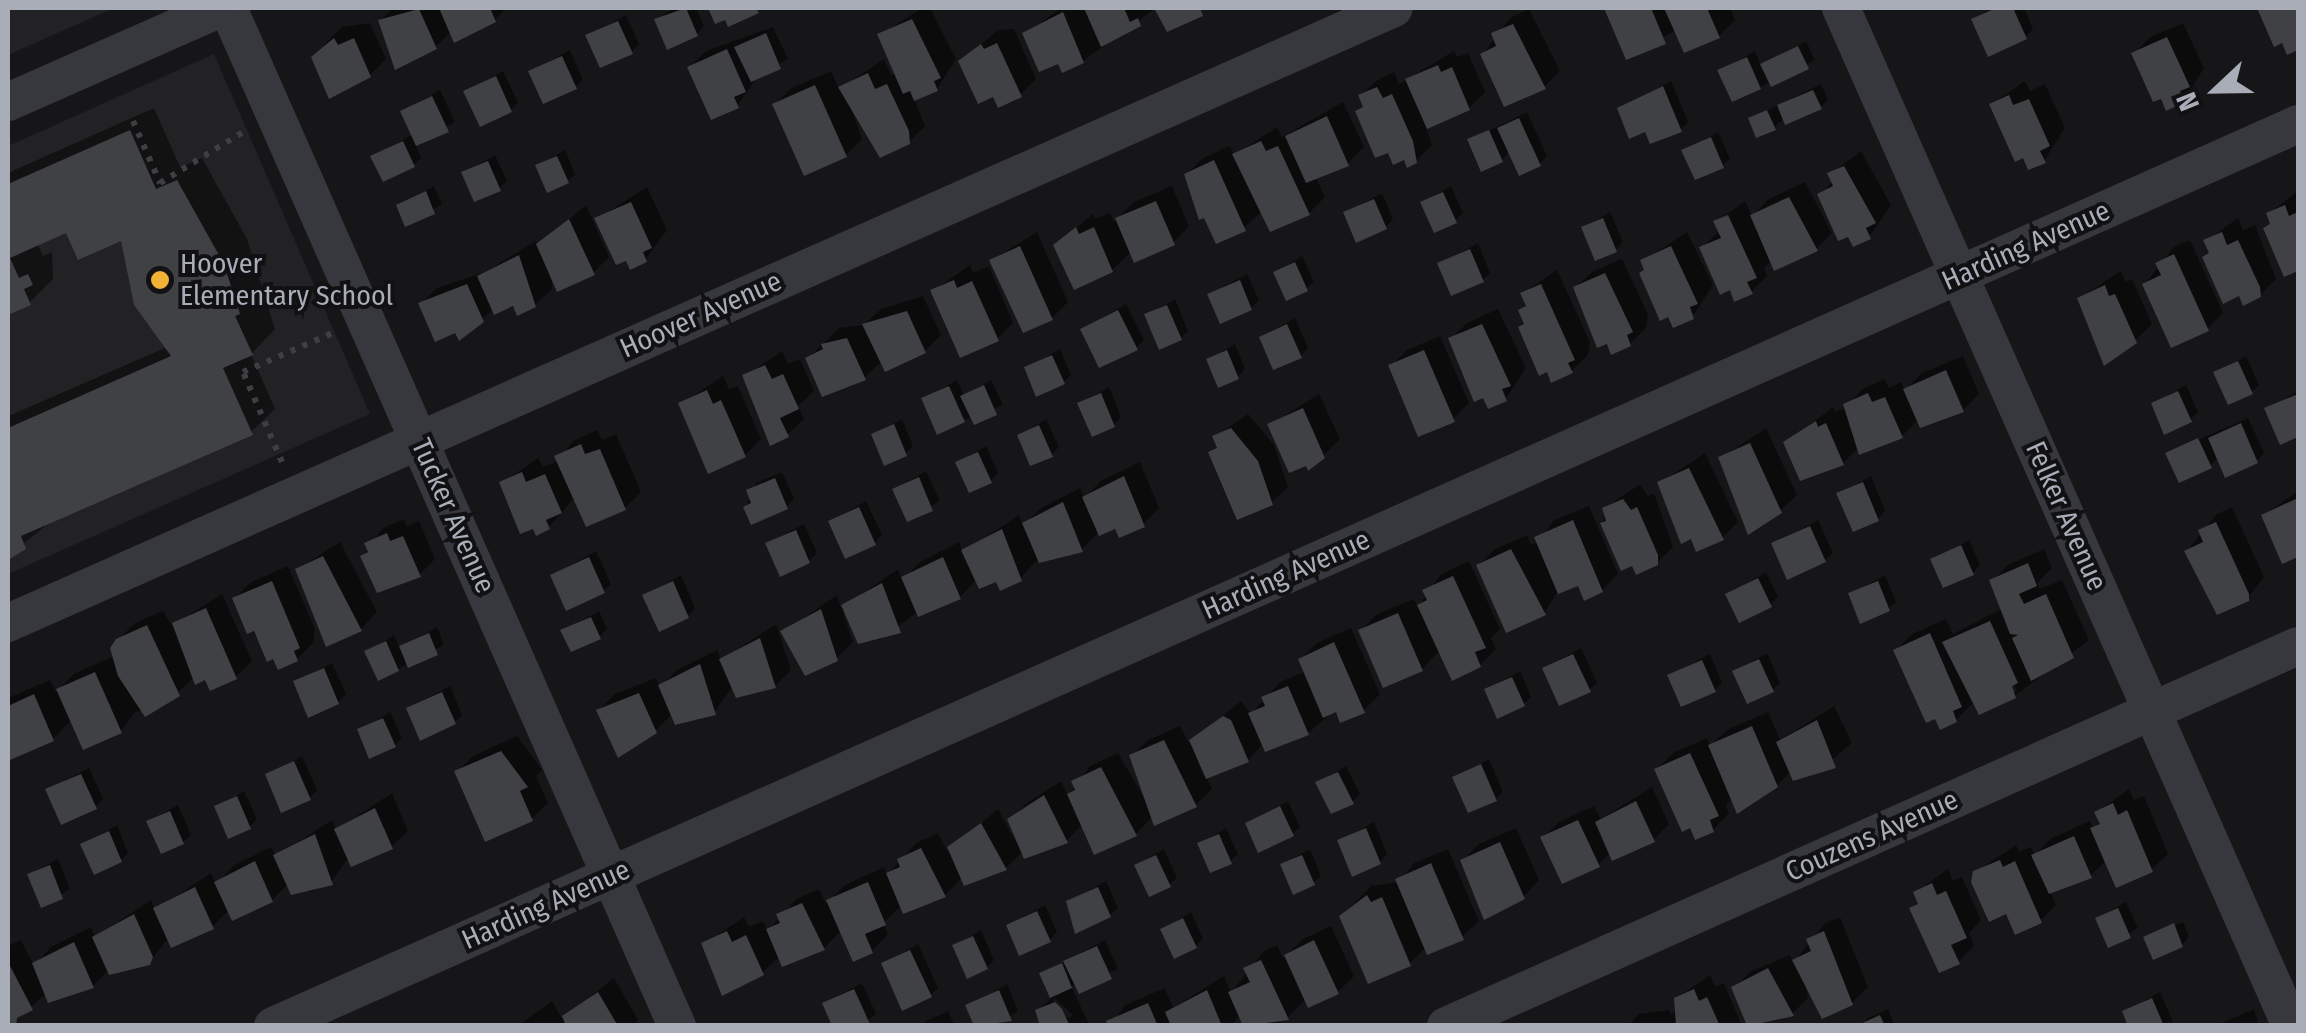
<!DOCTYPE html>
<html>
<head>
<meta charset="utf-8">
<style>
	body { margin:0 }
	#map { position:relative; width:2306px; height:1033px; overflow:hidden; background:#161618; font-family:"Fira Sans Condensed",sans-serif }
	div>[style] { position:absolute }
	.built>* { inset:0; background:#222225 }
	.shadow>* { inset:0; background:#0007 }
	.building>* { inset:0; background:#404145 }
	.path>* { height:6px; margin-top:-3px; transform-origin:0; background:repeating-linear-gradient(90deg,#3d3f44 0 5px,transparent 0 13px) }
	.minor>* { height:38px; margin:-19px; padding:0 19px; transform-origin:19px; border-radius:19px; background:#37383d }
	.dots>* { width:28px; height:28px; translate:-50% -50%; box-sizing:border-box; border:5px solid #111113; border-radius:50% }
	span { translate:-50% -50%; white-space:nowrap; text-align:center; line-height:1.15; -webkit-text-stroke:8px #111113; paint-order:stroke }
	.street-label { font-size:28px; color:#a8adb8 }
	.poi-label { font-size:28px; color:#a8adb8 }
	.left { translate:0 -50%; text-align:left }
	.frame { position:absolute; inset:0; border:10px solid #a8adb8; pointer-events:none }
	.north { position:absolute; left:2166px; top:40px; width:100px; height:100px; -webkit-text-stroke:8px #111113; paint-order:stroke; rotate:248deg; font-size:28px; font-weight:700; line-height:40px; text-align:center; color:#a8adb8 }
	.north::after { content:''; display:block; margin:auto; width:35px; height:45px; background:#a8adb8; clip-path:polygon(50% 0,100% 100%,50% 72%,0 100%) }
</style>
</head>
<body>
<div id="map">
	<div class="built">
		<div style="clip-path:polygon(8px 8px,114px 8px,8px 55px)"></div>
		<div style="clip-path:polygon(214px 54px,370px 414px,8px 574px,8px 146px)"></div>
	</div>
	<div class="shadow">
		<div style="clip-path:polygon(393px 8px,507px 8px,494px 20px,452px 31px,435px 47px,381px 20px)"></div>
		<div style="clip-path:polygon(674px 8px,696px 8px,704px 26px,697px 34px,656px 19px)"></div>
		<div style="clip-path:polygon(922px 8px,930px 8px,956px 59px,937px 89px,914px 98px,925px 126px,909px 142px,847px 96px,862px 139px,846px 155px,775px 104px,792px 88px,831px 71px,839px 89px,884px 59px,891px 75px,896px 73px,880px 35px)"></div>
		<div style="clip-path:polygon(1061px 8px,1085px 10px,1156px 8px,1083px 61px,1059px 60px,1025px 34px)"></div>
		<div style="clip-path:polygon(1608px 8px,1730px 8px,1735px 20px,1719px 36px,1676px 30px,1627px 57px)"></div>
		<div style="clip-path:polygon(1991px 8px,2024px 8px,2033px 29px,2026px 37px,1974px 19px)"></div>
		<div style="clip-path:polygon(1529px 9px,1560px 71px,1544px 87px,1483px 54px,1510px 18px)"></div>
		<div style="clip-path:polygon(626px 15px,639px 44px,631px 52px,588px 36px)"></div>
		<div style="clip-path:polygon(370px 23px,386px 59px,370px 75px,326px 43px,342px 27px)"></div>
		<div style="clip-path:polygon(2183px 23px,2204px 68px,2184px 100px,2134px 54px,2150px 37px)"></div>
		<div style="clip-path:polygon(773px 27px,788px 59px,758px 76px,737px 106px,690px 67px,706px 51px)"></div>
		<div style="clip-path:polygon(1014px 29px,1036px 79px,1020px 95px,994px 94px,961px 62px,998px 30px)"></div>
		<div style="clip-path:polygon(1806px 41px,1815px 60px,1760px 87px,1720px 71px,1755px 51px,1761px 66px)"></div>
		<div style="clip-path:polygon(570px 50px,583px 80px,575px 87px,531px 72px)"></div>
		<div style="clip-path:polygon(1454px 51px,1457px 57px,1468px 53px,1485px 92px,1469px 108px,1426px 127px,1432px 145px,1416px 161px,1405px 157px,1358px 112px,1364px 105px,1361px 96px,1377px 80px,1394px 72px,1399px 84px)"></div>
		<div style="clip-path:polygon(503px 71px,518px 102px,511px 110px,466px 92px)"></div>
		<div style="clip-path:polygon(1671px 81px,1688px 122px,1681px 129px,1646px 128px,1620px 108px)"></div>
		<div style="clip-path:polygon(2025px 81px,2030px 91px,2045px 84px,2065px 128px,2044px 161px,1992px 104px)"></div>
		<div style="clip-path:polygon(1821px 84px,1828px 100px,1821px 107px,1785px 117px,1774px 128px,1751px 118px)"></div>
		<div style="clip-path:polygon(440px 90px,455px 122px,415px 144px,421px 158px,413px 165px,373px 157px,413px 134px,403px 112px)"></div>
		<div style="clip-path:polygon(1343px 102px,1364px 147px,1348px 163px,1315px 176px,1325px 197px,1309px 213px,1262px 211px,1244px 228px,1187px 174px,1203px 158px,1230px 146px,1234px 155px,1277px 127px,1282px 137px)"></div>
		<div style="clip-path:polygon(154px 108px,180px 167px,202px 158px,247px 239px,275px 329px,251px 354px,275px 409px,251px 432px,49px 523px,8px 556px,8px 406px,11px 415px,167px 347px,122px 238px,68px 230px,37px 243px,43px 256px,52px 252px,53px 279px,29px 303px,8px 312px,8px 173px)"></div>
		<div style="clip-path:polygon(1527px 112px,1547px 156px,1540px 164px,1510px 151px,1502px 160px,1470px 140px)"></div>
		<div style="clip-path:polygon(1718px 132px,1730px 158px,1722px 166px,1684px 151px)"></div>
		<div style="clip-path:polygon(565px 150px,575px 174px,567px 181px,538px 166px)"></div>
		<div style="clip-path:polygon(1861px 151px,1891px 205px,1869px 237px,1820px 195px,1833px 181px,1830px 174px)"></div>
		<div style="clip-path:polygon(495px 155px,507px 181px,499px 188px,464px 173px)"></div>
		<div style="clip-path:polygon(1805px 182px,1832px 233px,1816px 249px,1772px 260px,1764px 268px,1767px 276px,1751px 292px,1731px 287px,1702px 248px,1718px 232px,1716px 222px,1745px 201px,1752px 216px,1769px 199px)"></div>
		<div style="clip-path:polygon(434px 186px,442px 204px,407px 224px,399px 206px)"></div>
		<div style="clip-path:polygon(1172px 186px,1189px 226px,1173px 243px,1132px 251px,1112px 270px,1056px 245px,1093px 214px,1095px 219px,1110px 213px,1114px 222px,1134px 202px)"></div>
		<div style="clip-path:polygon(1451px 186px,1463px 213px,1455px 221px,1423px 203px)"></div>
		<div style="clip-path:polygon(647px 187px,667px 230px,645px 260px,597px 219px)"></div>
		<div style="clip-path:polygon(2298px 191px,2298px 268px,2285px 274px,2269px 213px)"></div>
		<div style="clip-path:polygon(1382px 193px,1393px 219px,1386px 227px,1346px 213px)"></div>
		<div style="clip-path:polygon(586px 205px,609px 257px,593px 273px,552px 275px,552px 289px,535px 305px,494px 309px,460px 337px,421px 304px,437px 288px,485px 272px,536px 241px,538px 246px)"></div>
		<div style="clip-path:polygon(1610px 212px,1623px 242px,1616px 249px,1584px 228px)"></div>
		<div style="clip-path:polygon(2238px 218px,2243px 230px,2255px 225px,2276px 279px,2260px 295px,2241px 293px,2206px 241px)"></div>
		<div style="clip-path:polygon(1037px 232px,1068px 302px,1052px 318px,992px 260px)"></div>
		<div style="clip-path:polygon(1687px 232px,1713px 285px,1693px 316px,1643px 261px)"></div>
		<div style="clip-path:polygon(2190px 240px,2223px 313px,2207px 329px,2145px 284px,2174px 247px)"></div>
		<div style="clip-path:polygon(1478px 243px,1490px 273px,1483px 280px,1440px 264px)"></div>
		<div style="clip-path:polygon(1302px 256px,1314px 282px,1306px 289px,1276px 272px)"></div>
		<div style="clip-path:polygon(1622px 259px,1648px 314px,1646px 328px,1630px 344px,1609px 341px,1575px 288px,1592px 272px)"></div>
		<div style="clip-path:polygon(970px 265px,973px 273px,989px 266px,1013px 323px,997px 339px,933px 291px)"></div>
		<div style="clip-path:polygon(1557px 270px,1590px 342px,1588px 355px,1571px 371px,1521px 311px,1527px 304px,1523px 293px)"></div>
		<div style="clip-path:polygon(2121px 271px,2126px 282px,2132px 279px,2152px 324px,2135px 341px,2080px 298px)"></div>
		<div style="clip-path:polygon(1247px 274px,1259px 300px,1251px 308px,1210px 294px)"></div>
		<div style="clip-path:polygon(923px 296px,941px 335px,925px 351px,882px 361px,864px 378px,808px 358px,839px 328px,864px 325px,881px 309px)"></div>
		<div style="clip-path:polygon(1175px 299px,1188px 331px,1181px 338px,1147px 315px)"></div>
		<div style="clip-path:polygon(1126px 304px,1144px 340px,1136px 348px,1083px 329px)"></div>
		<div style="clip-path:polygon(1498px 309px,1526px 368px,1506px 399px,1451px 339px,1467px 323px)"></div>
		<div style="clip-path:polygon(1295px 318px,1308px 348px,1301px 356px,1262px 337px)"></div>
		<div style="clip-path:polygon(1440px 336px,1469px 403px,1453px 419px,1391px 366px,1407px 350px)"></div>
		<div style="clip-path:polygon(1235px 344px,1245px 369px,1238px 377px,1209px 360px)"></div>
		<div style="clip-path:polygon(1060px 349px,1071px 375px,1064px 382px,1027px 368px)"></div>
		<div style="clip-path:polygon(782px 351px,788px 364px,800px 359px,814px 391px,798px 406px,804px 419px,787px 435px,745px 376px)"></div>
		<div style="clip-path:polygon(1963px 356px,1979px 394px,1963px 410px,1921px 425px,1919px 419px,1902px 436px,1859px 447px,1843px 463px,1786px 443px,1833px 407px,1835px 412px,1846px 408px,1862px 389px,1884px 379px,1889px 388px,1901px 382px,1905px 390px,1922px 373px)"></div>
		<div style="clip-path:polygon(2246px 356px,2259px 385px,2251px 392px,2216px 373px)"></div>
		<div style="clip-path:polygon(723px 376px,729px 389px,738px 386px,761px 439px,745px 455px,681px 404px)"></div>
		<div style="clip-path:polygon(957px 380px,964px 396px,991px 380px,1003px 405px,963px 420px,924px 399px)"></div>
		<div style="clip-path:polygon(2186px 385px,2198px 412px,2190px 420px,2154px 404px)"></div>
		<div style="clip-path:polygon(1109px 387px,1121px 417px,1114px 425px,1080px 404px)"></div>
		<div style="clip-path:polygon(2298px 391px,2298px 435px,2282px 442px,2267px 409px)"></div>
		<div style="clip-path:polygon(1319px 394px,1340px 439px,1323px 456px,1270px 425px)"></div>
		<div style="clip-path:polygon(1248px 414px,1274px 445px,1288px 487px,1271px 503px,1211px 453px,1219px 445px,1215px 437px)"></div>
		<div style="clip-path:polygon(2248px 418px,2264px 453px,2257px 461px,2219px 457px,2210px 466px,2168px 453px)"></div>
		<div style="clip-path:polygon(902px 419px,913px 446px,905px 454px,874px 435px)"></div>
		<div style="clip-path:polygon(1046px 419px,1059px 447px,1051px 455px,1020px 436px)"></div>
		<div style="clip-path:polygon(1766px 428px,1797px 495px,1780px 511px,1721px 458px)"></div>
		<div style="clip-path:polygon(597px 430px,602px 440px,616px 434px,641px 492px,625px 508px,575px 497px,549px 527px,502px 483px,538px 458px,543px 467px,558px 461px,573px 441px)"></div>
		<div style="clip-path:polygon(986px 446px,998px 473px,990px 481px,958px 463px)"></div>
		<div style="clip-path:polygon(1705px 453px,1738px 522px,1722px 538px,1660px 483px)"></div>
		<div style="clip-path:polygon(1140px 462px,1159px 508px,1143px 525px,1099px 532px,1081px 550px,1035px 562px,1020px 579px,977px 579px,960px 597px,919px 611px,879px 640px,843px 613px,853px 642px,837px 658px,783px 632px,837px 595px,841px 608px,898px 569px,902px 580px,920px 562px,959px 542px,963px 552px,1019px 515px,1023px 526px,1041px 508px,1080px 488px,1084px 498px,1101px 481px)"></div>
		<div style="clip-path:polygon(926px 471px,940px 501px,908px 519px,895px 489px)"></div>
		<div style="clip-path:polygon(782px 472px,794px 499px,786px 507px,746px 507px,756px 483px)"></div>
		<div style="clip-path:polygon(1871px 476px,1885px 511px,1878px 519px,1839px 494px)"></div>
		<div style="clip-path:polygon(1640px 484px,1648px 496px,1654px 493px,1673px 547px,1657px 563px,1603px 523px,1605px 508px)"></div>
		<div style="clip-path:polygon(2298px 491px,2298px 558px,2284px 561px,2264px 515px)"></div>
		<div style="clip-path:polygon(866px 501px,882px 535px,874px 543px,831px 521px)"></div>
		<div style="clip-path:polygon(1589px 506px,1618px 574px,1602px 590px,1579px 583px,1558px 591px,1544px 613px,1479px 565px,1495px 549px,1527px 535px,1531px 545px,1539px 542px,1553px 521px)"></div>
		<div style="clip-path:polygon(2232px 507px,2264px 577px,2247px 599px,2187px 551px,2217px 514px)"></div>
		<div style="clip-path:polygon(404px 519px,407px 527px,419px 521px,435px 559px,419px 575px,363px 556px,383px 528px)"></div>
		<div style="clip-path:polygon(1818px 520px,1833px 553px,1825px 560px,1774px 544px)"></div>
		<div style="clip-path:polygon(804px 524px,817px 553px,809px 561px,768px 543px)"></div>
		<div style="clip-path:polygon(1969px 540px,1980px 565px,1973px 573px,1933px 560px)"></div>
		<div style="clip-path:polygon(340px 542px,377px 612px,361px 629px,327px 644px,298px 569px)"></div>
		<div style="clip-path:polygon(evenodd,2044px 549px,2052px 568px,2037px 583px,2040px 589px,2062px 580px,2089px 640px,2015px 696px,1975px 701px,1956px 720px,1896px 650px,1912px 634px,1946px 619px,1953px 634px,2003px 608px,1992px 581px,2008px 565px,2044px 549px,2009px 674px,2017px 692px,2011px 692px,2009px 674px)"></div>
		<div style="clip-path:polygon(596px 551px,611px 584px,604px 591px,553px 575px)"></div>
		<div style="clip-path:polygon(1469px 561px,1500px 629px,1491px 638px,1496px 649px,1480px 665px,1440px 650px,1422px 669px,1361px 630px,1377px 614px,1414px 599px,1418px 607px,1441px 574px)"></div>
		<div style="clip-path:polygon(288px 566px,315px 629px,313px 643px,297px 659px,268px 659px,235px 598px,251px 582px)"></div>
		<div style="clip-path:polygon(1766px 572px,1778px 597px,1770px 605px,1728px 594px)"></div>
		<div style="clip-path:polygon(681px 575px,695px 608px,688px 616px,645px 596px)"></div>
		<div style="clip-path:polygon(1885px 575px,1896px 602px,1888px 609px,1851px 594px)"></div>
		<div style="clip-path:polygon(222px 594px,252px 661px,236px 677px,195px 677px,160px 708px,135px 712px,121px 731px,72px 719px,53px 739px,11px 757px,8px 698px,50px 680px,56px 692px,75px 673px,112px 657px,134px 697px,118px 640px,135px 623px,163px 611px,179px 637px,175px 624px)"></div>
		<div style="clip-path:polygon(599px 611px,607px 629px,599px 637px,563px 631px)"></div>
		<div style="clip-path:polygon(776px 624px,791px 670px,775px 686px,733px 686px,714px 713px,696px 721px,694px 714px,673px 713px,655px 731px,599px 710px,615px 694px,656px 678px,660px 687px,677px 670px,717px 650px,721px 660px)"></div>
		<div style="clip-path:polygon(437px 627px,444px 645px,398px 669px,367px 652px,394px 635px,400px 649px)"></div>
		<div style="clip-path:polygon(1351px 628px,1380px 694px,1364px 710px,1337px 709px,1308px 733px,1264px 743px,1248px 760px,1206px 776px,1212px 789px,1196px 805px,1153px 816px,1136px 834px,1083px 824px,1066px 841px,1023px 851px,1006px 868px,965px 883px,963px 877px,945px 895px,902px 905px,883px 923px,888px 934px,872px 951px,842px 930px,824px 948px,780px 956px,763px 972px,704px 944px,744px 917px,749px 927px,763px 921px,768px 931px,796px 899px,819px 889px,826px 904px,845px 885px,884px 867px,887px 875px,916px 843px,938px 833px,947px 851px,998px 809px,1014px 839px,1010px 820px,1027px 803px,1061px 781px,1068px 796px,1090px 766px,1118px 753px,1151px 810px,1132px 756px,1148px 740px,1180px 726px,1189px 743px,1241px 701px,1251px 714px,1280px 682px,1306px 671px,1301px 659px,1317px 643px)"></div>
		<div style="clip-path:polygon(1581px 648px,1597px 683px,1589px 690px,1545px 668px)"></div>
		<div style="clip-path:polygon(1767px 653px,1780px 683px,1772px 690px,1735px 671px)"></div>
		<div style="clip-path:polygon(1710px 654px,1722px 683px,1715px 690px,1670px 676px)"></div>
		<div style="clip-path:polygon(332px 663px,346px 694px,338px 702px,296px 682px)"></div>
		<div style="clip-path:polygon(1520px 671px,1531px 697px,1523px 704px,1487px 690px)"></div>
		<div style="clip-path:polygon(450px 686px,462px 715px,455px 722px,409px 708px)"></div>
		<div style="clip-path:polygon(1834px 706px,1852px 743px,1815px 774px,1792px 771px,1777px 785px,1733px 798px,1726px 805px,1729px 813px,1713px 830px,1657px 769px,1673px 753px,1707px 738px,1710px 746px,1727px 730px,1768px 712px,1780px 740px)"></div>
		<div style="clip-path:polygon(390px 712px,402px 738px,395px 745px,360px 730px)"></div>
		<div style="clip-path:polygon(517px 736px,542px 770px,536px 776px,548px 803px,531px 819px,457px 772px,473px 756px)"></div>
		<div style="clip-path:polygon(302px 756px,317px 790px,309px 798px,268px 775px)"></div>
		<div style="clip-path:polygon(1489px 759px,1503px 792px,1496px 799px,1455px 778px)"></div>
		<div style="clip-path:polygon(1346px 766px,1360px 794px,1352px 802px,1318px 783px)"></div>
		<div style="clip-path:polygon(89px 768px,103px 799px,95px 807px,48px 790px)"></div>
		<div style="clip-path:polygon(1652px 787px,1669px 824px,1653px 840px,1611px 852px,1598px 865px,1543px 838px,1559px 822px,1594px 806px,1601px 819px)"></div>
		<div style="clip-path:polygon(2129px 789px,2134px 800px,2144px 796px,2168px 854px,2151px 870px,2107px 860px,2091px 875px,2050px 891px,2056px 905px,2040px 921px,2008px 911px,1975px 872px,2016px 845px,2019px 852px,2031px 847px,2035px 855px,2050px 839px,2090px 821px,2093px 828px,2101px 821px,2097px 812px)"></div>
		<div style="clip-path:polygon(244px 791px,257px 819px,249px 827px,217px 807px)"></div>
		<div style="clip-path:polygon(392px 793px,408px 831px,391px 847px,349px 857px,331px 882px,311px 892px,307px 885px,289px 883px,272px 900px,229px 910px,212px 927px,169px 937px,149px 963px,109px 969px,93px 986px,47px 993px,9px 1025px,8px 946px,21px 940px,34px 965px,51px 947px,91px 927px,95px 937px,151px 900px,155px 910px,211px 873px,216px 884px,233px 866px,271px 847px,276px 856px,332px 820px,336px 830px)"></div>
		<div style="clip-path:polygon(1288px 801px,1300px 827px,1292px 834px,1248px 823px)"></div>
		<div style="clip-path:polygon(178px 805px,191px 835px,183px 842px,149px 821px)"></div>
		<div style="clip-path:polygon(1374px 822px,1387px 854px,1380px 862px,1340px 841px)"></div>
		<div style="clip-path:polygon(117px 825px,128px 853px,121px 860px,83px 845px)"></div>
		<div style="clip-path:polygon(1226px 828px,1238px 854px,1230px 861px,1200px 844px)"></div>
		<div style="clip-path:polygon(1516px 828px,1539px 880px,1523px 897px,1463px 860px,1479px 844px)"></div>
		<div style="clip-path:polygon(1164px 849px,1177px 878px,1169px 885px,1137px 865px)"></div>
		<div style="clip-path:polygon(1310px 849px,1321px 876px,1313px 883px,1283px 864px)"></div>
		<div style="clip-path:polygon(1448px 849px,1479px 921px,1462px 937px,1426px 947px,1409px 964px,1342px 916px,1371px 886px,1399px 882px,1414px 863px)"></div>
		<div style="clip-path:polygon(58px 859px,70px 889px,43px 905px,30px 874px)"></div>
		<div style="clip-path:polygon(1948px 869px,1953px 881px,1962px 877px,1981px 920px,1969px 933px,1974px 946px,1958px 962px,1912px 909px,1920px 901px,1916px 892px)"></div>
		<div style="clip-path:polygon(1106px 881px,1118px 908px,1110px 915px,1069px 902px)"></div>
		<div style="clip-path:polygon(2126px 902px,2138px 928px,2110px 945px,2098px 918px)"></div>
		<div style="clip-path:polygon(1045px 905px,1057px 932px,1050px 940px,1009px 925px)"></div>
		<div style="clip-path:polygon(1191px 912px,1203px 939px,1195px 946px,1163px 929px)"></div>
		<div style="clip-path:polygon(1840px 917px,1868px 987px,1852px 1003px,1805px 980px,1808px 998px,1792px 1014px,1750px 1026px,1734px 988px,1750px 972px,1790px 955px,1793px 963px,1825px 923px)"></div>
		<div style="clip-path:polygon(2183px 922px,2189px 937px,2182px 945px,2146px 937px)"></div>
		<div style="clip-path:polygon(1331px 926px,1354px 976px,1338px 992px,1306px 999px,1287px 1018px,1270px 1026px,1246px 1026px,1241px 1015px,1230px 1026px,1111px 1026px,1125px 1005px,1165px 988px,1173px 1008px,1224px 976px,1231px 993px,1263px 952px,1277px 945px,1283px 958px,1303px 939px)"></div>
		<div style="clip-path:polygon(981px 930px,994px 960px,987px 967px,955px 946px)"></div>
		<div style="clip-path:polygon(evenodd,1105px 940px,1118px 969px,1071px 986px,1090px 1026px,1044px 1026px,1038px 1011px,1052px 997px,1042px 973px,1105px 940px,1054px 998px,1073px 1015px,1069px 1019px,1054px 1005px,1054px 998px)"></div>
		<div style="clip-path:polygon(918px 944px,938px 988px,931px 995px,884px 964px)"></div>
		<div style="clip-path:polygon(1710px 975px,1715px 987px,1724px 983px,1742px 1026px,1628px 1026px,1639px 1014px,1669px 1010px,1671px 1015px,1681px 1006px,1677px 998px)"></div>
		<div style="clip-path:polygon(614px 978px,638px 1020px,633px 1026px,517px 1026px,552px 1001px,562px 1019px)"></div>
		<div style="clip-path:polygon(862px 983px,876px 1014px,861px 1026px,835px 1026px,825px 1003px)"></div>
		<div style="clip-path:polygon(1007px 984px,1018px 1011px,995px 1026px,976px 1026px,968px 1006px)"></div>
		<div style="clip-path:polygon(2160px 992px,2173px 1022px,2131px 1026px,2125px 1012px)"></div>
		<div style="clip-path:polygon(1888px 1009px,1895px 1026px,1861px 1026px,1868px 1018px)"></div>
		<div style="clip-path:polygon(2254px 1009px,2259px 1026px,2215px 1026px)"></div>
		<div style="clip-path:polygon(948px 1011px,955px 1026px,921px 1026px,926px 1021px)"></div>
	</div>
	<div class="building">
		<div style="clip-path:polygon(439px 8px,490px 8px,496px 22px,454px 43px)"></div>
		<div style="clip-path:polygon(686px 8px,698px 36px,667px 50px,654px 19px)"></div>
		<div style="clip-path:polygon(708px 8px,756px 8px,759px 13px,728px 27px,725px 20px,715px 24px)"></div>
		<div style="clip-path:polygon(1084px 8px,1124px 8px,1130px 22px,1138px 18px,1141px 26px,1101px 47px)"></div>
		<div style="clip-path:polygon(1154px 8px,1200px 8px,1203px 16px,1167px 32px)"></div>
		<div style="clip-path:polygon(1604px 8px,1651px 8px,1666px 44px,1626px 60px)"></div>
		<div style="clip-path:polygon(1664px 8px,1707px 8px,1720px 38px,1684px 53px)"></div>
		<div style="clip-path:polygon(1996px 8px,2013px 8px,2027px 39px,1988px 57px,1971px 19px)"></div>
		<div style="clip-path:polygon(2257px 8px,2298px 8px,2298px 50px,2287px 55px,2282px 43px,2274px 47px)"></div>
		<div style="clip-path:polygon(419px 9px,437px 49px,395px 70px,378px 20px)"></div>
		<div style="clip-path:polygon(1063px 12px,1084px 63px,1062px 73px,1058px 64px,1039px 72px,1022px 33px)"></div>
		<div style="clip-path:polygon(912px 19px,941px 78px,934px 81px,938px 91px,914px 101px,910px 91px,903px 94px,877px 34px)"></div>
		<div style="clip-path:polygon(618px 21px,633px 54px,600px 68px,585px 35px)"></div>
		<div style="clip-path:polygon(1513px 24px,1546px 89px,1504px 107px,1480px 54px,1496px 46px,1491px 33px)"></div>
		<div style="clip-path:polygon(766px 33px,781px 69px,751px 82px,734px 47px)"></div>
		<div style="clip-path:polygon(2167px 37px,2190px 87px,2180px 91px,2185px 102px,2166px 111px,2161px 99px,2153px 102px,2131px 53px)"></div>
		<div style="clip-path:polygon(334px 38px,338px 45px,354px 38px,371px 77px,329px 99px,311px 57px)"></div>
		<div style="clip-path:polygon(997px 43px,1022px 97px,998px 108px,993px 97px,978px 104px,958px 61px,981px 44px,984px 49px)"></div>
		<div style="clip-path:polygon(1798px 46px,1809px 69px,1771px 87px,1760px 64px)"></div>
		<div style="clip-path:polygon(727px 49px,746px 92px,734px 97px,739px 108px,711px 120px,687px 67px)"></div>
		<div style="clip-path:polygon(562px 56px,577px 89px,543px 104px,528px 71px)"></div>
		<div style="clip-path:polygon(1747px 57px,1761px 89px,1732px 102px,1717px 70px)"></div>
		<div style="clip-path:polygon(1438px 65px,1441px 72px,1452px 67px,1470px 110px,1427px 129px,1405px 79px)"></div>
		<div style="clip-path:polygon(868px 73px,875px 89px,887px 84px,909px 131px,910px 144px,880px 158px,838px 87px)"></div>
		<div style="clip-path:polygon(496px 76px,512px 112px,480px 127px,463px 91px)"></div>
		<div style="clip-path:polygon(815px 85px,847px 157px,804px 176px,772px 104px)"></div>
		<div style="clip-path:polygon(1663px 86px,1682px 132px,1650px 144px,1645px 132px,1629px 139px,1617px 108px)"></div>
		<div style="clip-path:polygon(1377px 87px,1383px 98px,1392px 94px,1413px 141px,1417px 163px,1407px 168px,1404px 160px,1393px 165px,1388px 153px,1375px 158px,1355px 111px,1363px 107px,1358px 95px)"></div>
		<div style="clip-path:polygon(1813px 90px,1822px 109px,1785px 125px,1777px 105px)"></div>
		<div style="clip-path:polygon(2009px 95px,2013px 105px,2029px 99px,2050px 146px,2040px 151px,2046px 163px,2028px 170px,2023px 158px,2015px 162px,1989px 104px)"></div>
		<div style="clip-path:polygon(432px 96px,449px 132px,416px 146px,400px 111px)"></div>
		<div style="clip-path:polygon(1767px 110px,1776px 130px,1756px 138px,1748px 118px)"></div>
		<div style="clip-path:polygon(1327px 116px,1349px 166px,1306px 183px,1285px 136px)"></div>
		<div style="clip-path:polygon(1519px 118px,1541px 166px,1519px 176px,1497px 128px)"></div>
		<div style="clip-path:polygon(130px 130px,156px 189px,177px 180px,224px 264px,240px 314px,235px 316px,253px 355px,223px 368px,253px 435px,21px 536px,26px 549px,8px 560px,8px 428px,171px 356px,134px 305px,121px 241px,78px 260px,66px 233px,10px 258px,19px 278px,28px 274px,33px 285px,24px 289px,31px 305px,8px 315px,8px 184px)"></div>
		<div style="clip-path:polygon(1489px 130px,1503px 162px,1481px 172px,1467px 139px)"></div>
		<div style="clip-path:polygon(1711px 137px,1724px 168px,1695px 180px,1681px 150px)"></div>
		<div style="clip-path:polygon(403px 141px,415px 167px,383px 182px,370px 156px)"></div>
		<div style="clip-path:polygon(1261px 141px,1266px 151px,1278px 146px,1310px 215px,1270px 232px,1232px 154px)"></div>
		<div style="clip-path:polygon(557px 156px,569px 183px,547px 193px,535px 165px)"></div>
		<div style="clip-path:polygon(1214px 160px,1246px 231px,1216px 244px,1204px 218px,1199px 220px,1184px 174px)"></div>
		<div style="clip-path:polygon(488px 161px,501px 191px,474px 202px,461px 172px)"></div>
		<div style="clip-path:polygon(1844px 166px,1876px 223px,1866px 228px,1871px 239px,1853px 247px,1848px 237px,1838px 241px,1817px 194px,1833px 186px,1827px 173px)"></div>
		<div style="clip-path:polygon(426px 191px,435px 214px,405px 227px,396px 205px)"></div>
		<div style="clip-path:polygon(1443px 192px,1457px 223px,1434px 233px,1420px 202px)"></div>
		<div style="clip-path:polygon(1789px 197px,1818px 251px,1774px 271px,1750px 215px)"></div>
		<div style="clip-path:polygon(1374px 199px,1387px 229px,1356px 243px,1343px 212px)"></div>
		<div style="clip-path:polygon(1156px 201px,1175px 245px,1134px 263px,1115px 218px)"></div>
		<div style="clip-path:polygon(631px 202px,652px 248px,643px 252px,647px 262px,630px 270px,626px 261px,616px 265px,594px 218px)"></div>
		<div style="clip-path:polygon(2285px 205px,2289px 216px,2298px 212px,2298px 271px,2284px 277px,2263px 228px,2270px 224px,2266px 213px)"></div>
		<div style="clip-path:polygon(1728px 215px,1757px 278px,1747px 282px,1753px 294px,1734px 302px,1730px 290px,1720px 295px,1699px 247px,1721px 238px,1713px 221px)"></div>
		<div style="clip-path:polygon(1603px 218px,1617px 252px,1595px 261px,1581px 227px)"></div>
		<div style="clip-path:polygon(569px 219px,595px 275px,557px 292px,536px 244px)"></div>
		<div style="clip-path:polygon(1076px 227px,1079px 234px,1094px 227px,1113px 272px,1074px 290px,1053px 245px)"></div>
		<div style="clip-path:polygon(2222px 232px,2227px 245px,2238px 240px,2260px 287px,2261px 297px,2243px 306px,2239px 296px,2223px 304px,2202px 257px,2209px 253px,2203px 240px)"></div>
		<div style="clip-path:polygon(1020px 246px,1053px 320px,1023px 333px,989px 260px)"></div>
		<div style="clip-path:polygon(1671px 246px,1698px 304px,1690px 307px,1694px 319px,1673px 328px,1668px 317px,1660px 321px,1639px 273px,1644px 270px,1640px 260px)"></div>
		<div style="clip-path:polygon(1470px 249px,1484px 282px,1451px 296px,1437px 263px)"></div>
		<div style="clip-path:polygon(2174px 254px,2209px 331px,2171px 348px,2142px 284px,2161px 275px,2155px 263px)"></div>
		<div style="clip-path:polygon(519px 255px,536px 307px,517px 316px,513px 306px,494px 315px,477px 276px)"></div>
		<div style="clip-path:polygon(1295px 262px,1308px 291px,1286px 301px,1273px 272px)"></div>
		<div style="clip-path:polygon(1605px 273px,1633px 332px,1627px 335px,1631px 346px,1611px 355px,1607px 344px,1597px 348px,1573px 287px)"></div>
		<div style="clip-path:polygon(954px 280px,957px 288px,972px 281px,999px 341px,960px 358px,930px 290px)"></div>
		<div style="clip-path:polygon(1240px 280px,1252px 310px,1220px 324px,1207px 294px)"></div>
		<div style="clip-path:polygon(467px 284px,484px 322px,459px 341px,455px 333px,435px 342px,418px 303px)"></div>
		<div style="clip-path:polygon(1541px 284px,1575px 360px,1568px 363px,1573px 373px,1551px 383px,1547px 372px,1539px 376px,1518px 327px,1524px 324px,1518px 310px,1526px 306px,1520px 293px)"></div>
		<div style="clip-path:polygon(2105px 285px,2109px 296px,2115px 294px,2137px 343px,2104px 366px,2077px 298px)"></div>
		<div style="clip-path:polygon(1167px 305px,1182px 340px,1159px 350px,1144px 314px)"></div>
		<div style="clip-path:polygon(1118px 310px,1138px 350px,1099px 368px,1080px 329px)"></div>
		<div style="clip-path:polygon(907px 311px,926px 353px,885px 372px,862px 324px)"></div>
		<div style="clip-path:polygon(1287px 324px,1302px 358px,1273px 370px,1259px 337px)"></div>
		<div style="clip-path:polygon(1482px 324px,1511px 386px,1502px 389px,1507px 401px,1488px 409px,1483px 398px,1474px 402px,1448px 338px)"></div>
		<div style="clip-path:polygon(847px 338px,866px 380px,822px 397px,805px 358px,823px 349px,821px 344px)"></div>
		<div style="clip-path:polygon(1227px 350px,1239px 379px,1218px 388px,1206px 359px)"></div>
		<div style="clip-path:polygon(1424px 350px,1455px 422px,1418px 437px,1388px 365px)"></div>
		<div style="clip-path:polygon(1052px 355px,1065px 384px,1036px 397px,1024px 367px)"></div>
		<div style="clip-path:polygon(2238px 361px,2253px 394px,2228px 405px,2213px 372px)"></div>
		<div style="clip-path:polygon(765px 365px,772px 379px,783px 374px,799px 409px,780px 418px,789px 437px,770px 446px,742px 375px)"></div>
		<div style="clip-path:polygon(1946px 370px,1964px 412px,1920px 428px,1903px 389px)"></div>
		<div style="clip-path:polygon(984px 385px,997px 415px,974px 425px,960px 396px)"></div>
		<div style="clip-path:polygon(949px 386px,965px 422px,937px 435px,921px 398px)"></div>
		<div style="clip-path:polygon(707px 390px,713px 404px,721px 400px,746px 457px,708px 474px,678px 403px)"></div>
		<div style="clip-path:polygon(2178px 391px,2192px 422px,2164px 435px,2151px 403px)"></div>
		<div style="clip-path:polygon(1101px 393px,1115px 427px,1092px 437px,1077px 403px)"></div>
		<div style="clip-path:polygon(1868px 393px,1872px 402px,1885px 397px,1903px 438px,1859px 455px,1843px 404px)"></div>
		<div style="clip-path:polygon(2298px 394px,2298px 437px,2280px 445px,2264px 408px)"></div>
		<div style="clip-path:polygon(1303px 408px,1325px 458px,1308px 471px,1306px 466px,1289px 473px,1267px 424px)"></div>
		<div style="clip-path:polygon(1816px 421px,1818px 427px,1826px 423px,1844px 465px,1800px 481px,1783px 442px)"></div>
		<div style="clip-path:polygon(2241px 423px,2258px 463px,2225px 478px,2208px 438px)"></div>
		<div style="clip-path:polygon(894px 424px,907px 456px,884px 466px,871px 434px)"></div>
		<div style="clip-path:polygon(1039px 425px,1053px 457px,1030px 466px,1017px 435px)"></div>
		<div style="clip-path:polygon(1231px 428px,1258px 461px,1273px 505px,1237px 520px,1208px 452px,1217px 448px,1212px 436px)"></div>
		<div style="clip-path:polygon(2198px 438px,2212px 468px,2179px 483px,2165px 453px)"></div>
		<div style="clip-path:polygon(1750px 443px,1782px 513px,1748px 535px,1718px 457px)"></div>
		<div style="clip-path:polygon(581px 444px,585px 454px,600px 449px,626px 510px,586px 527px,554px 456px)"></div>
		<div style="clip-path:polygon(978px 452px,992px 483px,969px 493px,955px 462px)"></div>
		<div style="clip-path:polygon(1689px 468px,1724px 540px,1696px 552px,1691px 539px,1681px 544px,1657px 482px)"></div>
		<div style="clip-path:polygon(522px 472px,526px 482px,545px 474px,562px 513px,546px 520px,550px 529px,536px 536px,533px 529px,520px 534px,499px 482px)"></div>
		<div style="clip-path:polygon(1124px 476px,1145px 527px,1119px 538px,1115px 529px,1099px 536px,1082px 497px)"></div>
		<div style="clip-path:polygon(919px 477px,933px 511px,907px 522px,892px 489px)"></div>
		<div style="clip-path:polygon(775px 478px,788px 509px,751px 525px,743px 507px,751px 503px,746px 490px)"></div>
		<div style="clip-path:polygon(1863px 482px,1879px 521px,1853px 532px,1836px 493px)"></div>
		<div style="clip-path:polygon(2298px 498px,2298px 557px,2282px 564px,2261px 515px)"></div>
		<div style="clip-path:polygon(1623px 499px,1631px 510px,1637px 507px,1658px 555px,1658px 565px,1636px 575px,1632px 566px,1621px 571px,1600px 523px,1606px 521px,1602px 508px)"></div>
		<div style="clip-path:polygon(1063px 502px,1083px 552px,1039px 563px,1022px 523px)"></div>
		<div style="clip-path:polygon(859px 507px,876px 545px,845px 559px,828px 521px)"></div>
		<div style="clip-path:polygon(1573px 520px,1603px 592px,1584px 601px,1578px 586px,1558px 594px,1534px 537px)"></div>
		<div style="clip-path:polygon(2216px 522px,2249px 594px,2249px 601px,2217px 615px,2184px 551px,2203px 542px,2198px 530px)"></div>
		<div style="clip-path:polygon(1810px 526px,1826px 562px,1787px 580px,1771px 543px)"></div>
		<div style="clip-path:polygon(1002px 529px,1022px 581px,1000px 591px,996px 582px,979px 589px,961px 550px)"></div>
		<div style="clip-path:polygon(796px 530px,810px 563px,780px 577px,765px 543px)"></div>
		<div style="clip-path:polygon(387px 533px,390px 541px,403px 536px,421px 577px,377px 593px,360px 556px,368px 552px,364px 543px)"></div>
		<div style="clip-path:polygon(1961px 545px,1974px 575px,1943px 588px,1930px 559px)"></div>
		<div style="clip-path:polygon(1511px 549px,1546px 615px,1506px 633px,1476px 565px)"></div>
		<div style="clip-path:polygon(323px 556px,362px 631px,326px 647px,295px 569px)"></div>
		<div style="clip-path:polygon(589px 557px,605px 593px,566px 611px,550px 575px)"></div>
		<div style="clip-path:polygon(943px 557px,961px 599px,918px 617px,901px 577px)"></div>
		<div style="clip-path:polygon(2028px 563px,2037px 586px,2019px 594px,2024px 604px,2046px 594px,2074px 658px,2031px 681px,2012px 638px,2018px 635px,2010px 634px,1989px 580px)"></div>
		<div style="clip-path:polygon(1453px 576px,1486px 648px,1475px 652px,1481px 667px,1452px 681px,1417px 605px,1427px 600px,1422px 590px)"></div>
		<div style="clip-path:polygon(1758px 578px,1772px 607px,1739px 623px,1725px 594px)"></div>
		<div style="clip-path:polygon(272px 581px,300px 648px,294px 651px,298px 661px,278px 670px,273px 659px,267px 662px,254px 631px,247px 634px,232px 598px)"></div>
		<div style="clip-path:polygon(673px 581px,689px 618px,659px 632px,642px 595px)"></div>
		<div style="clip-path:polygon(1878px 581px,1890px 611px,1860px 624px,1848px 593px)"></div>
		<div style="clip-path:polygon(882px 583px,901px 633px,858px 644px,841px 605px)"></div>
		<div style="clip-path:polygon(206px 608px,237px 679px,210px 691px,205px 680px,195px 685px,172px 623px)"></div>
		<div style="clip-path:polygon(821px 609px,838px 661px,805px 676px,780px 631px)"></div>
		<div style="clip-path:polygon(1398px 613px,1423px 671px,1383px 688px,1358px 630px)"></div>
		<div style="clip-path:polygon(591px 617px,601px 639px,571px 652px,560px 630px)"></div>
		<div style="clip-path:polygon(1990px 621px,2018px 683px,2012px 686px,2016px 698px,1979px 715px,1942px 642px)"></div>
		<div style="clip-path:polygon(147px 625px,180px 696px,145px 717px,118px 676px,110px 648px,116px 639px)"></div>
		<div style="clip-path:polygon(429px 633px,438px 655px,408px 668px,399px 646px)"></div>
		<div style="clip-path:polygon(1930px 633px,1962px 707px,1953px 711px,1957px 722px,1940px 730px,1935px 719px,1926px 723px,1893px 650px)"></div>
		<div style="clip-path:polygon(760px 638px,776px 688px,736px 698px,719px 659px)"></div>
		<div style="clip-path:polygon(386px 641px,399px 671px,378px 681px,364px 651px)"></div>
		<div style="clip-path:polygon(1334px 642px,1365px 713px,1340px 723px,1336px 712px,1323px 718px,1298px 659px)"></div>
		<div style="clip-path:polygon(1573px 654px,1591px 692px,1559px 706px,1542px 668px)"></div>
		<div style="clip-path:polygon(1759px 659px,1774px 692px,1747px 704px,1732px 671px)"></div>
		<div style="clip-path:polygon(1702px 660px,1716px 692px,1681px 707px,1667px 675px)"></div>
		<div style="clip-path:polygon(700px 664px,716px 715px,675px 725px,658px 685px)"></div>
		<div style="clip-path:polygon(324px 668px,339px 704px,308px 718px,293px 681px)"></div>
		<div style="clip-path:polygon(95px 672px,122px 733px,83px 750px,56px 689px)"></div>
		<div style="clip-path:polygon(1512px 677px,1525px 706px,1497px 719px,1484px 689px)"></div>
		<div style="clip-path:polygon(1288px 686px,1309px 735px,1265px 752px,1248px 713px,1265px 706px,1261px 697px)"></div>
		<div style="clip-path:polygon(442px 692px,456px 724px,420px 741px,406px 708px)"></div>
		<div style="clip-path:polygon(639px 693px,657px 733px,618px 758px,596px 710px)"></div>
		<div style="clip-path:polygon(34px 694px,54px 741px,10px 760px,8px 706px)"></div>
		<div style="clip-path:polygon(1223px 716px,1231px 720px,1249px 762px,1206px 779px,1189px 740px)"></div>
		<div style="clip-path:polygon(383px 718px,396px 747px,369px 759px,357px 729px)"></div>
		<div style="clip-path:polygon(1817px 720px,1836px 768px,1793px 781px,1776px 742px)"></div>
		<div style="clip-path:polygon(1752px 726px,1778px 787px,1737px 814px,1708px 745px)"></div>
		<div style="clip-path:polygon(1164px 740px,1197px 807px,1154px 826px,1129px 755px)"></div>
		<div style="clip-path:polygon(501px 751px,528px 787px,520px 791px,533px 821px,485px 842px,454px 771px)"></div>
		<div style="clip-path:polygon(1690px 753px,1719px 816px,1710px 820px,1714px 832px,1695px 840px,1690px 828px,1682px 832px,1654px 769px)"></div>
		<div style="clip-path:polygon(294px 761px,311px 800px,281px 813px,265px 774px)"></div>
		<div style="clip-path:polygon(1481px 764px,1497px 801px,1468px 813px,1452px 777px)"></div>
		<div style="clip-path:polygon(1101px 767px,1137px 836px,1094px 855px,1067px 794px,1075px 790px,1071px 781px)"></div>
		<div style="clip-path:polygon(1338px 772px,1354px 804px,1331px 814px,1315px 782px)"></div>
		<div style="clip-path:polygon(81px 774px,97px 809px,61px 825px,45px 789px)"></div>
		<div style="clip-path:polygon(1044px 795px,1068px 843px,1024px 859px,1007px 819px)"></div>
		<div style="clip-path:polygon(237px 796px,251px 829px,228px 839px,214px 806px)"></div>
		<div style="clip-path:polygon(1636px 801px,1655px 842px,1612px 861px,1595px 822px)"></div>
		<div style="clip-path:polygon(2113px 803px,2118px 815px,2127px 810px,2153px 872px,2116px 888px,2090px 828px,2100px 824px,2094px 812px)"></div>
		<div style="clip-path:polygon(1280px 806px,1294px 836px,1258px 853px,1245px 823px)"></div>
		<div style="clip-path:polygon(375px 808px,393px 849px,351px 867px,334px 829px)"></div>
		<div style="clip-path:polygon(170px 811px,184px 844px,161px 854px,146px 821px)"></div>
		<div style="clip-path:polygon(1578px 820px,1600px 867px,1562px 884px,1540px 837px)"></div>
		<div style="clip-path:polygon(981px 823px,1007px 870px,964px 886px,947px 847px)"></div>
		<div style="clip-path:polygon(1366px 828px,1381px 864px,1352px 877px,1337px 840px)"></div>
		<div style="clip-path:polygon(109px 831px,122px 862px,94px 875px,80px 844px)"></div>
		<div style="clip-path:polygon(315px 834px,333px 885px,291px 895px,273px 855px)"></div>
		<div style="clip-path:polygon(1219px 834px,1232px 864px,1210px 873px,1197px 843px)"></div>
		<div style="clip-path:polygon(2074px 836px,2092px 878px,2049px 894px,2031px 855px)"></div>
		<div style="clip-path:polygon(1500px 842px,1525px 899px,1484px 920px,1460px 860px)"></div>
		<div style="clip-path:polygon(921px 848px,946px 897px,903px 914px,886px 873px,900px 867px,897px 859px)"></div>
		<div style="clip-path:polygon(1156px 855px,1171px 887px,1149px 897px,1134px 865px)"></div>
		<div style="clip-path:polygon(1302px 855px,1315px 885px,1293px 895px,1280px 864px)"></div>
		<div style="clip-path:polygon(2000px 860px,2003px 867px,2015px 861px,2042px 923px,2015px 935px,2006px 914px,1989px 922px,1971px 882px,1973px 871px)"></div>
		<div style="clip-path:polygon(255px 861px,273px 902px,232px 921px,214px 882px)"></div>
		<div style="clip-path:polygon(1431px 863px,1464px 940px,1427px 955px,1395px 879px)"></div>
		<div style="clip-path:polygon(50px 865px,63px 899px,41px 908px,27px 874px)"></div>
		<div style="clip-path:polygon(868px 882px,886px 925px,865px 934px,873px 953px,853px 962px,826px 900px)"></div>
		<div style="clip-path:polygon(1932px 883px,1937px 895px,1946px 891px,1967px 938px,1951px 945px,1960px 964px,1939px 973px,1909px 908px,1918px 904px,1913px 892px)"></div>
		<div style="clip-path:polygon(195px 887px,214px 929px,171px 948px,153px 908px)"></div>
		<div style="clip-path:polygon(1098px 887px,1111px 917px,1075px 934px,1066px 901px)"></div>
		<div style="clip-path:polygon(1367px 895px,1371px 902px,1382px 897px,1411px 966px,1368px 984px,1339px 916px)"></div>
		<div style="clip-path:polygon(802px 903px,825px 950px,782px 967px,766px 929px,780px 923px,776px 914px)"></div>
		<div style="clip-path:polygon(2118px 908px,2131px 938px,2108px 948px,2095px 918px)"></div>
		<div style="clip-path:polygon(1037px 911px,1051px 942px,1019px 956px,1006px 925px)"></div>
		<div style="clip-path:polygon(134px 914px,153px 957px,150px 965px,109px 975px,92px 937px)"></div>
		<div style="clip-path:polygon(1183px 918px,1197px 948px,1174px 959px,1160px 929px)"></div>
		<div style="clip-path:polygon(2174px 923px,2183px 947px,2153px 960px,2143px 937px)"></div>
		<div style="clip-path:polygon(727px 931px,732px 942px,746px 935px,764px 975px,722px 996px,701px 943px)"></div>
		<div style="clip-path:polygon(1824px 931px,1853px 1005px,1822px 1019px,1792px 960px,1811px 951px,1806px 939px)"></div>
		<div style="clip-path:polygon(973px 936px,988px 969px,967px 979px,952px 945px)"></div>
		<div style="clip-path:polygon(1314px 940px,1339px 994px,1308px 1008px,1284px 955px)"></div>
		<div style="clip-path:polygon(74px 942px,94px 988px,48px 1003px,32px 963px)"></div>
		<div style="clip-path:polygon(1097px 946px,1112px 979px,1079px 994px,1063px 961px)"></div>
		<div style="clip-path:polygon(910px 950px,932px 997px,902px 1011px,881px 963px)"></div>
		<div style="clip-path:polygon(1261px 960px,1289px 1020px,1243px 1026px,1228px 992px,1250px 982px,1243px 968px)"></div>
		<div style="clip-path:polygon(8px 962px,33px 1010px,17px 1018px,16px 1026px,8px 1026px)"></div>
		<div style="clip-path:polygon(1062px 963px,1072px 988px,1050px 998px,1039px 973px)"></div>
		<div style="clip-path:polygon(1768px 968px,1794px 1016px,1747px 1026px,1731px 987px)"></div>
		<div style="clip-path:polygon(854px 989px,870px 1024px,832px 1026px,822px 1003px)"></div>
		<div style="clip-path:polygon(1694px 989px,1699px 1001px,1707px 997px,1720px 1026px,1676px 1026px,1674px 998px)"></div>
		<div style="clip-path:polygon(999px 990px,1012px 1021px,974px 1026px,965px 1005px)"></div>
		<div style="clip-path:polygon(1207px 990px,1222px 1026px,1171px 1026px,1165px 1012px)"></div>
		<div style="clip-path:polygon(598px 992px,618px 1026px,566px 1026px,562px 1016px)"></div>
		<div style="clip-path:polygon(2152px 998px,2164px 1026px,2128px 1026px,2122px 1011px)"></div>
		<div style="clip-path:polygon(1055px 1002px,1062px 1009px,1070px 1026px,1040px 1026px,1035px 1010px)"></div>
		<div style="clip-path:polygon(1148px 1003px,1158px 1026px,1108px 1026px,1106px 1021px)"></div>
		<div style="clip-path:polygon(1880px 1015px,1885px 1026px,1856px 1026px)"></div>
	</div>
	<div class="path">
		<div style="left:133px;top:121px;width:68px;rotate:66.5deg"></div>
		<div style="left:160px;top:183px;width:100px;rotate:-31.5deg"></div>
		<div style="left:282px;top:462px;width:98px;rotate:-113.4deg"></div>
		<div style="left:243px;top:372px;width:100px;rotate:-23.5deg"></div>
	</div>
	<div class="minor">
		<div style="left:228px;top:8px;width:1113px;rotate:66.2deg"></div>
		<div style="left:1841px;top:8px;width:1113px;rotate:66.15deg"></div>
		<div style="left:8px;top:102px;width:233px;rotate:-23.8deg"></div>
		<div style="left:8px;top:623px;width:1516px;rotate:-23.93deg"></div>
		<div style="left:273px;top:1026px;width:2217px;rotate:-24.01deg"></div>
		<div style="left:1446px;top:1026px;width:933px;rotate:-24.04deg"></div>
	</div>
	<div class="dots">
		<div style="left:160px;top:280px;background:#f2b134"></div>
	</div>
	<div class="street-label">
		<span style="left:2026px;top:246px;rotate:-24deg">Harding Avenue</span>
		<span style="left:701px;top:315px;rotate:-24deg">Hoover Avenue</span>
		<span style="left:453px;top:516px;rotate:66deg">Tucker Avenue</span>
		<span style="left:2066px;top:516px;rotate:66deg">Felker Avenue</span>
		<span style="left:1286px;top:575px;rotate:-24deg">Harding Avenue</span>
		<span style="left:1872px;top:836px;rotate:-24deg">Couzens Avenue</span>
		<span style="left:546px;top:905px;rotate:-24deg">Harding Avenue</span>
	</div>
	<div class="poi-label">
		<span class="left" style="left:180px;top:280px">Hoover<br>Elementary School</span>
	</div>
	<div class="frame"></div>
	<div class="north">N</div>
</div>
</body>
</html>
